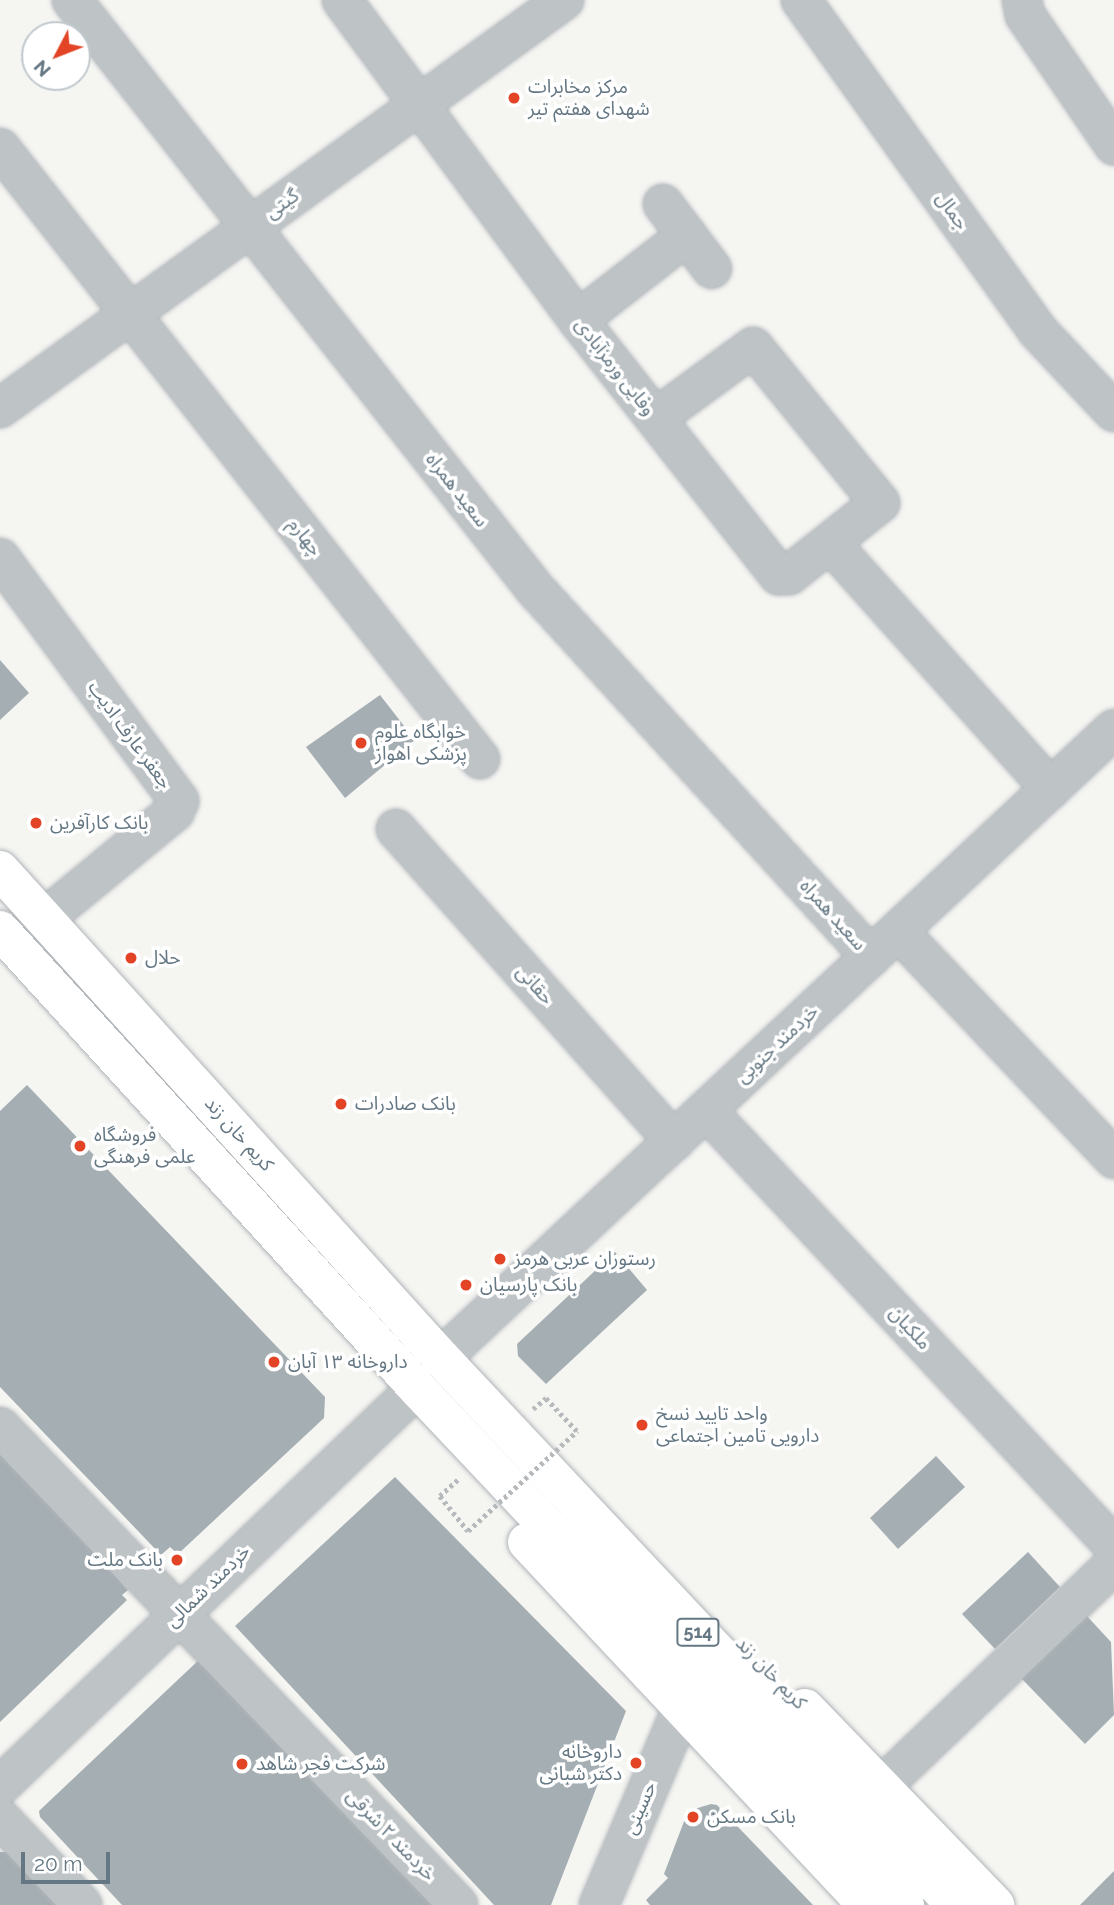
<!DOCTYPE html>
<html>
<head>
<meta charset="utf-8">
<style>
	body { margin:0 }
	#map { position:relative; width:1114px; height:1905px; overflow:hidden; background:#f5f5f2; font-family:Raleway,"Noto Sans Arabic",sans-serif }
	div>[style] { position:absolute }
	.building>* { inset:0; background:#a5aeb3 }
	.path>* { height:4.5px; margin-top:-2.25px; transform-origin:0; background:repeating-linear-gradient(90deg,#b6babd 0 3.5px,transparent 0 7px) }
	.roads { filter:drop-shadow(0 0 2px #b0b5b9) drop-shadow(0 0 2px #b0b5b9) }
	.minor>* { height:38px; margin:-19px; padding:0 19px; transform-origin:19px; border-radius:19px; background:#bec3c6 }
	.major>* { height:38px; margin:-19px; padding:0 19px; transform-origin:19px; border-radius:19px; background:#fff }
	.path-bridge>* { height:4.5px; margin-top:-2.25px; transform-origin:0; background:repeating-linear-gradient(90deg,#b6babd 0 3.5px,transparent 0 7px) }
	.dots>* { width:19px; height:19px; translate:-50% -50%; box-sizing:border-box; border:4px solid #fff; border-radius:50% }
	span { translate:-50% -50%; white-space:nowrap; text-align:center; line-height:1.15; -webkit-text-stroke:7px #fff; paint-order:stroke }
	.shield-label span { padding:2px 5px; background:#fff; border:2px solid; border-radius:5px; -webkit-text-stroke-width:0 }
	.shield-label { font-size:18px; color:#647783; font-weight:700 }
	.poi-label { font-size:19px; color:#647783 }
	.left { translate:0 -50%; text-align:left }
	.right { translate:-100% -50%; text-align:right }
	.street-label { font-size:19px; color:#647783 }
	.north { position:absolute; left:21px; top:21px; width:70px; height:70px; box-sizing:border-box; background:#fff; border:2px solid #c1c9cd; border-radius:50%; rotate:228deg; font-size:19px; font-weight:700; line-height:28px; text-align:center; color:#647783 }
	.north::after { content:''; display:block; margin:auto; width:24px; height:32px; background:#e24425; clip-path:polygon(50% 0,100% 100%,50% 72%,0 100%) }
	.scale { position:absolute; left:21px; top:1852px; width:89px; height:32px; box-sizing:border-box; border:4px solid #647783; border-top:0; padding-left:9px; font-size:21px; line-height:24px; white-space:nowrap; color:#647783; -webkit-text-stroke:5px #fff; paint-order:stroke }
</style>
</head>
<body>
<div id="map">
	<div class="building">
		<div style="clip-path:polygon(0 660px,29px 693px,0 720px)"></div>
		<div style="clip-path:polygon(380px 695px,415px 740px,345px 798px,306px 747px)"></div>
		<div style="clip-path:polygon(27px 1085px,325px 1397px,324px 1418px,178px 1554px,170px 1547px,161px 1555px,0 1387px,0 1111px)"></div>
		<div style="clip-path:polygon(615px 1252px,647px 1290px,546px 1384px,518px 1356px,517px 1344px)"></div>
		<div style="clip-path:polygon(0 1449px,128px 1590px,122px 1595px,127px 1600px,0 1722px)"></div>
		<div style="clip-path:polygon(936px 1456px,965px 1487px,898px 1549px,870px 1518px)"></div>
		<div style="clip-path:polygon(395px 1477px,626px 1711px,551px 1905px,494px 1905px,235px 1626px)"></div>
		<div style="clip-path:polygon(1028px 1552px,1060px 1587px,995px 1649px,962px 1614px)"></div>
		<div style="clip-path:polygon(1085px 1614px,1111px 1642px,1114px 1715px,1085px 1744px,1021px 1678px)"></div>
		<div style="clip-path:polygon(202px 1657px,433px 1905px,122px 1905px,40px 1817px,39px 1811px)"></div>
		<div style="clip-path:polygon(711px 1804px,717px 1805px,813px 1905px,650px 1905px,646px 1900px,668px 1878px,664px 1874px,688px 1811px)"></div>
		<div style="clip-path:polygon(0 1852px,9px 1852px,60px 1905px,0 1905px)"></div>
		<div style="clip-path:polygon(1114px 1871px,1114px 1905px,1080px 1905px)"></div>
	</div>
	<div class="path">
		<div style="left:533px;top:1409px;width:17px;rotate:-40deg"></div>
		<div style="left:546px;top:1398px;width:45px;rotate:46.8deg"></div>
		<div style="left:458px;top:1480px;width:24px;rotate:138deg"></div>
		<div style="left:440px;top:1496px;width:45px;rotate:51.3deg"></div>
	</div>
	<div class="roads">
		<div class="minor">
			<div style="left:72px;top:0;width:749px;rotate:51.83deg"></div>
			<div style="left:535px;top:589px;width:498px;rotate:47.6deg"></div>
			<div style="left:342px;top:0;width:398px;rotate:53.6deg"></div>
			<div style="left:578px;top:320px;width:325px;rotate:51.8deg"></div>
			<div style="left:779px;top:575px;width:10px"></div>
			<div style="left:789px;top:575px;width:116px;rotate:-38.4deg"></div>
			<div style="left:880px;top:503px;width:201px;rotate:-129.1deg"></div>
			<div style="left:753px;top:347px;width:120px;rotate:143.8deg"></div>
			<div style="left:801px;top:0;width:406px;rotate:54.4deg"></div>
			<div style="left:1037px;top:330px;width:112px;rotate:46.8deg"></div>
			<div style="left:1022px;top:0;width:15px;rotate:79deg"></div>
			<div style="left:1025px;top:15px;width:158px;rotate:55.6deg"></div>
			<div style="left:0;top:148px;width:777px;rotate:51.85deg"></div>
			<div style="left:663px;top:204px;width:81px;rotate:53deg"></div>
			<div style="left:578px;top:320px;width:138px;rotate:-37.9deg"></div>
			<div style="left:0;top:408px;width:696px;rotate:-35.88deg"></div>
			<div style="left:831px;top:544px;width:329px;rotate:48.1deg"></div>
			<div style="left:0;top:558px;width:302px;rotate:53.6deg"></div>
			<div style="left:179px;top:801px;width:12px;rotate:114deg"></div>
			<div style="left:174px;top:812px;width:167px;rotate:140.6deg"></div>
			<div style="left:396px;top:829px;width:418px;rotate:48.3deg"></div>
			<div style="left:898px;top:931px;width:314px;rotate:46.5deg"></div>
			<div style="left:706px;top:1110px;width:597px;rotate:46.9deg"></div>
			<div style="left:441px;top:1358px;width:921px;rotate:-43.06deg"></div>
			<div style="left:0;top:1427px;width:662px;rotate:46.22deg"></div>
			<div style="left:0;top:1786px;width:576px;rotate:-43.66deg"></div>
			<div style="left:882px;top:1786px;width:321px;rotate:-43.7deg"></div>
			<div style="left:0;top:1818px;width:120px;rotate:46.7deg"></div>
			<div style="left:599px;top:1905px;width:211px;rotate:-67.1deg"></div>
		</div>
		<div class="major">
			<div style="left:0;top:870px;width:658px;rotate:47.9deg"></div>
			<div style="left:441px;top:1358px;width:751px;rotate:46.78deg"></div>
			<div style="left:0;top:930px;width:619px;rotate:47.68deg"></div>
			<div style="left:417px;top:1388px;width:711px;rotate:46.65deg"></div>
			<div style="left:527px;top:1542px;width:497px;rotate:46.9deg"></div>
			<div style="left:805px;top:1708px;width:274px;rotate:46deg"></div>
		</div>
	</div>
	<div class="path-bridge">
		<div style="left:468px;top:1531px;width:148px;rotate:-42.5deg"></div>
	</div>
	<div class="dots">
		<div style="left:514px;top:98px;background:#e24425"></div>
		<div style="left:361px;top:743px;background:#e24425"></div>
		<div style="left:36px;top:823px;background:#e24425"></div>
		<div style="left:131px;top:958px;background:#e24425"></div>
		<div style="left:341px;top:1104px;background:#e24425"></div>
		<div style="left:80px;top:1146px;background:#e24425"></div>
		<div style="left:500px;top:1259px;background:#e24425"></div>
		<div style="left:466px;top:1285px;background:#e24425"></div>
		<div style="left:274px;top:1362px;background:#e24425"></div>
		<div style="left:642px;top:1425px;background:#e24425"></div>
		<div style="left:177px;top:1560px;background:#e24425"></div>
		<div style="left:636px;top:1763px;background:#e24425"></div>
		<div style="left:242px;top:1764px;background:#e24425"></div>
		<div style="left:693px;top:1817px;background:#e24425"></div>
	</div>
	<div class="shield-label">
		<span style="left:698px;top:1632px">514</span>
	</div>
	<div class="poi-label">
		<span class="left" style="left:528px;top:98px">مرکز مخابرات<br>شهدای هفتم تیر</span>
		<span class="left" style="left:375px;top:743px">خوابگاه علوم<br>پزشکی اهواز</span>
		<span class="left" style="left:50px;top:823px">بانک کارآفرین</span>
		<span class="left" style="left:145px;top:958px">حلال</span>
		<span class="left" style="left:355px;top:1104px">بانک صادرات</span>
		<span class="left" style="left:94px;top:1146px">فروشگاه<br>علمی فرهنگی</span>
		<span class="left" style="left:514px;top:1259px">رستوران عربی هرمز</span>
		<span class="left" style="left:480px;top:1285px">بانک پارسیان</span>
		<span class="left" style="left:288px;top:1362px">داروخانه ۱۳ آبان</span>
		<span class="left" style="left:656px;top:1425px">واحد تایید نسخ<br>دارویی تامین اجتماعی</span>
		<span class="right" style="left:163px;top:1560px">بانک ملت</span>
		<span class="right" style="left:622px;top:1763px">داروخانه<br>دکتر شبانی</span>
		<span class="left" style="left:256px;top:1764px">شرکت فجر شاهد</span>
		<span class="left" style="left:707px;top:1817px">بانک مسکن</span>
	</div>
	<div class="street-label">
		<span style="left:282px;top:204px;rotate:-36deg">گیتی</span>
		<span style="left:952px;top:211px;rotate:54deg">جمال</span>
		<span style="left:615px;top:367px;rotate:52deg">وفایی ورمزآبادی</span>
		<span style="left:457px;top:490px;rotate:52deg">سعید همراه</span>
		<span style="left:305px;top:537px;rotate:52deg">چهارم</span>
		<span style="left:130px;top:735px;rotate:54deg">جعفر عارف ادیب</span>
		<span style="left:833px;top:915px;rotate:48deg">سعید همراه</span>
		<span style="left:535px;top:985px;rotate:48deg">حقانی</span>
		<span style="left:777px;top:1044px;rotate:-43deg">خردمند جنوبی</span>
		<span style="left:239px;top:1134px;rotate:48deg">کریم خان زند</span>
		<span style="left:910px;top:1328px;rotate:47deg">ملکیان</span>
		<span style="left:208px;top:1586px;rotate:-44deg">خردمند شمالی</span>
		<span style="left:771px;top:1673px;rotate:46deg">کریم خان زند</span>
		<span style="left:640px;top:1808px;rotate:-67deg">حسینی</span>
		<span style="left:391px;top:1835px;rotate:46deg">خردمند ۲ شرقی</span>
	</div>
	<div class="north">N</div>
	<div class="scale">20 m</div>
</div>
</body>
</html>
